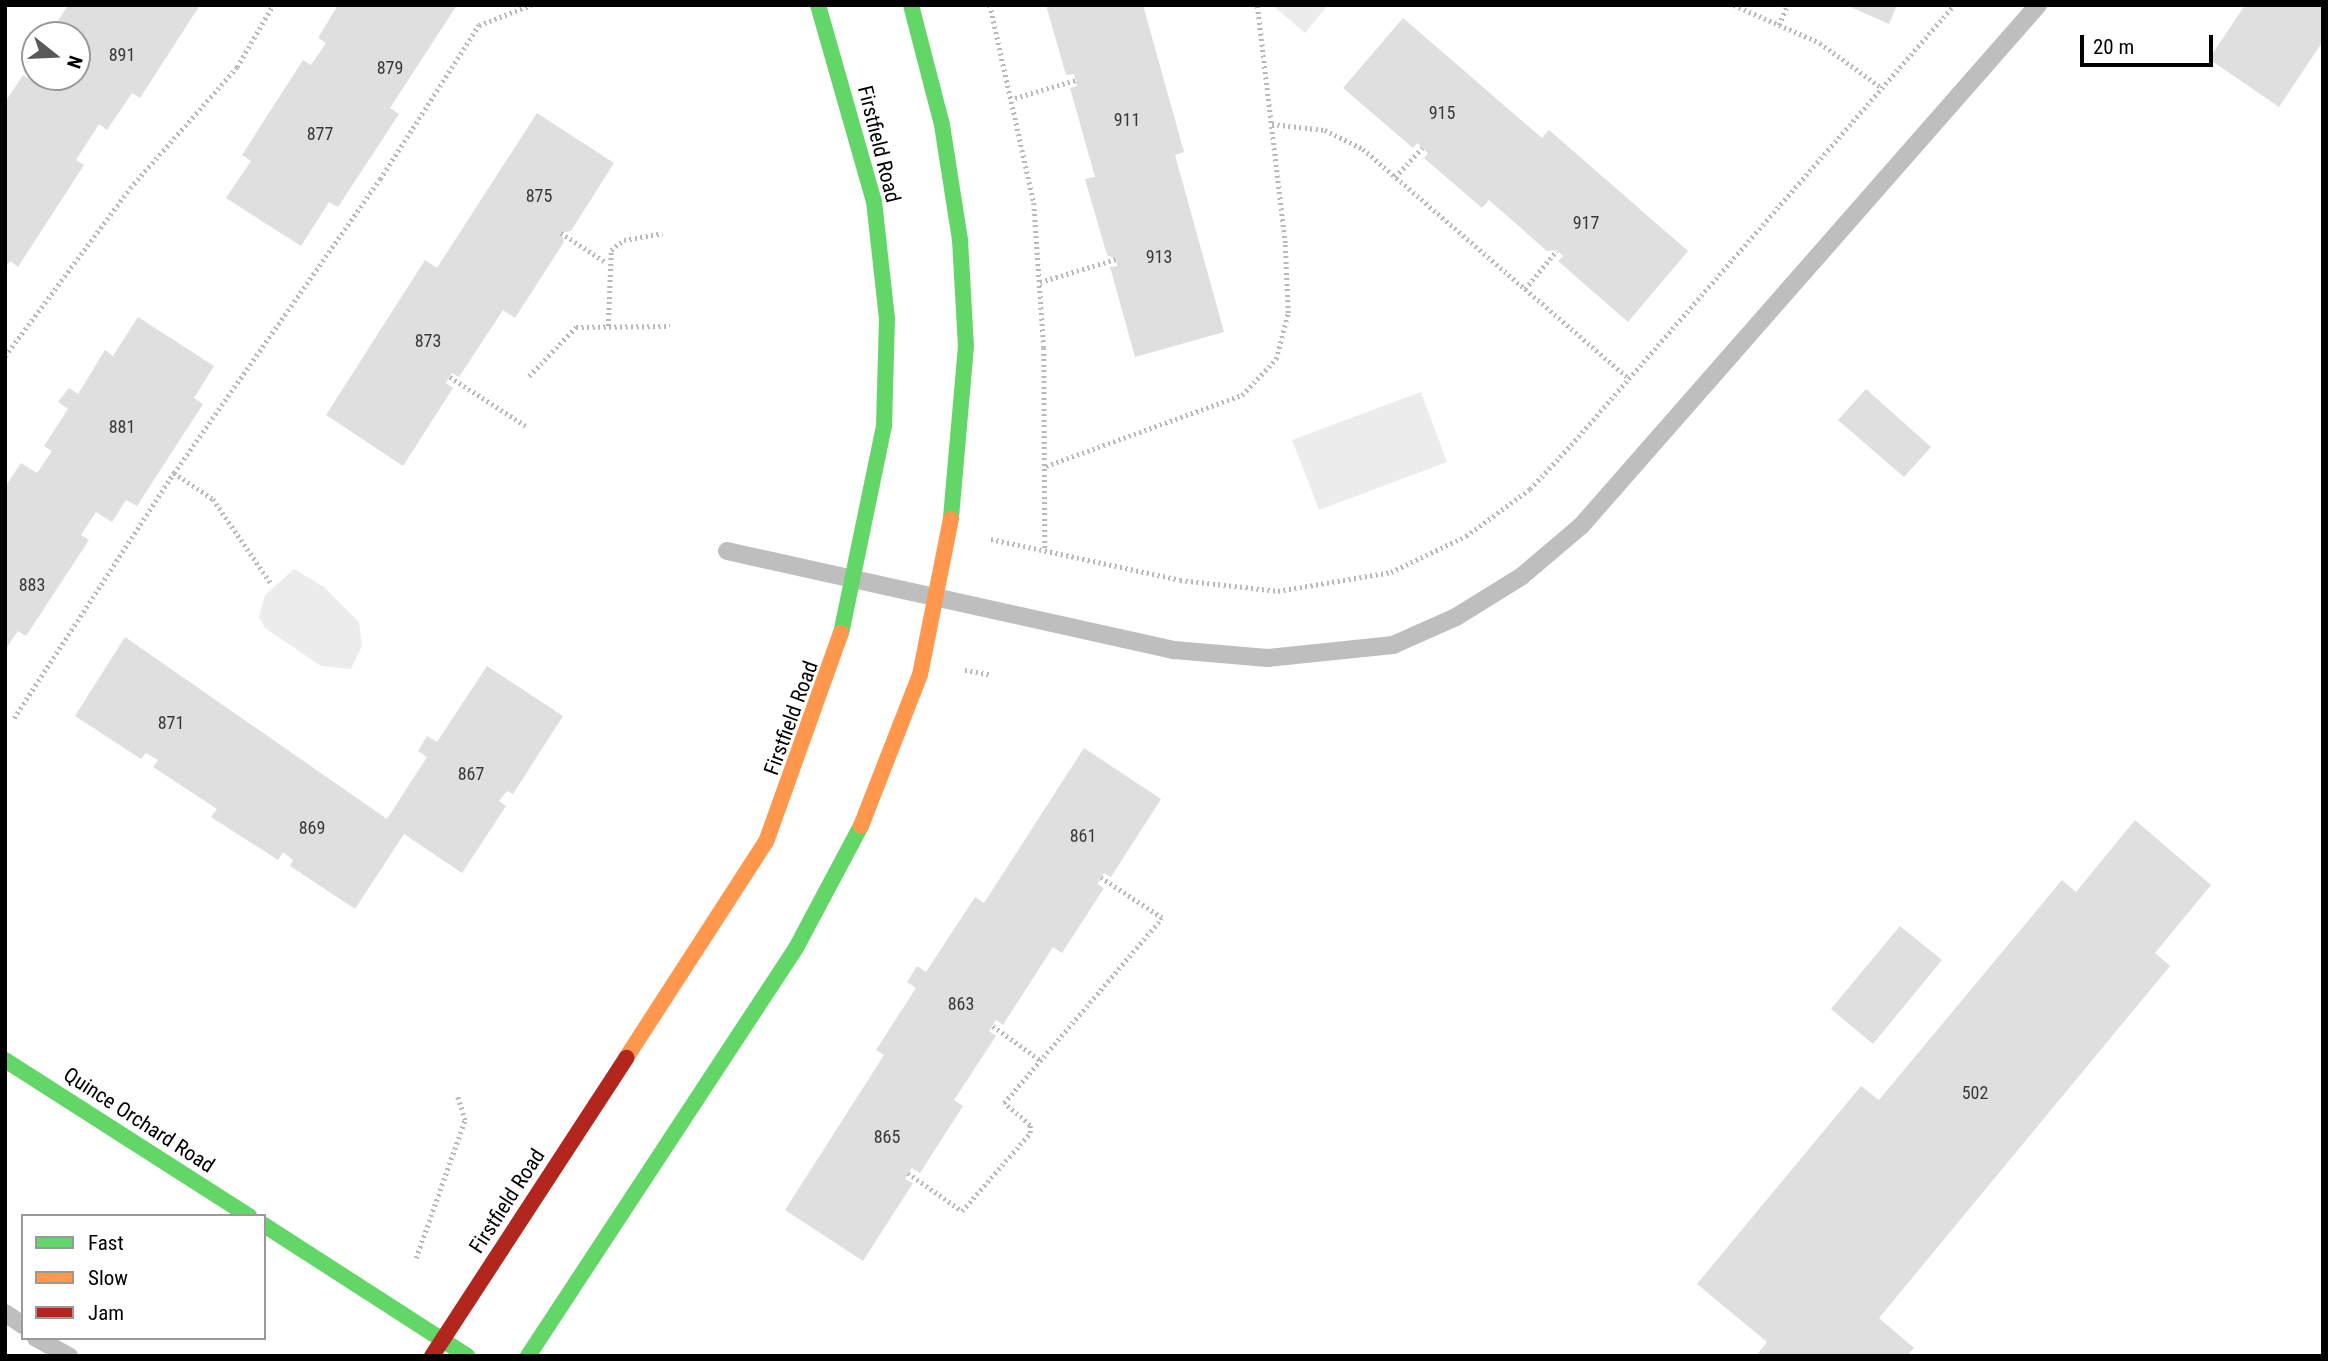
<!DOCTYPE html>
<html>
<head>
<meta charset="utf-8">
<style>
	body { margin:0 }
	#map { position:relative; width:2328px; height:1361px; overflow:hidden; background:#fff; font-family:"Roboto Condensed",sans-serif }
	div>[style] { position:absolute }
	.green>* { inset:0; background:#ececec }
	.building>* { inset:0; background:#dfdfdf }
	.path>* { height:4.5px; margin-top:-2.25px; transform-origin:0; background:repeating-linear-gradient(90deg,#b9b9b9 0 2px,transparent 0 5.5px) }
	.lane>* { height:18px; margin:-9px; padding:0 9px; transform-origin:9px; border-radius:9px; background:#bebebe }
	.fast>* { height:16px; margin:-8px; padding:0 8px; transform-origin:8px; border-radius:8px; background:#63d668 }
	.slow>* { height:16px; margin:-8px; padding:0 8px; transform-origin:8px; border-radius:8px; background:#ff974d }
	.jam>* { height:16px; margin:-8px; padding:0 8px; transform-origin:8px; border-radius:8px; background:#b3261e }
	span { translate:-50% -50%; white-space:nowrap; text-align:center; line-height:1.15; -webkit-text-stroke:5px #fff; paint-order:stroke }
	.number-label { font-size:18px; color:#383838 }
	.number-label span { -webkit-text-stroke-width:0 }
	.street-label { font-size:21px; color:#000 }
	.frame { position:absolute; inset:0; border:7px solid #000; pointer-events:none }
	.legend { position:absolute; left:21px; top:1214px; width:245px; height:126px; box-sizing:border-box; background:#fff; border:2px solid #999; margin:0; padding:9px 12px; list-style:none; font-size:21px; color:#000 }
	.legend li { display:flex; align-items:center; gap:14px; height:35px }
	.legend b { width:35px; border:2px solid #999 }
	.north { position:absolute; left:21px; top:21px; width:70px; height:70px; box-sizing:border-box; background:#fff; border:2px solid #999; border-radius:50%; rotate:108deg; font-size:19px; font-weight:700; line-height:28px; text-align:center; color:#000 }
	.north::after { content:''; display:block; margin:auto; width:24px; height:32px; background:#595959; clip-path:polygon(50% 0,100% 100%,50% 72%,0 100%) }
	.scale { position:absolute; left:2080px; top:35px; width:133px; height:32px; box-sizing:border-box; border:4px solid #000; border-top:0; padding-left:9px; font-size:21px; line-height:24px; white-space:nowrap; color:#000; -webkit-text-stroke:5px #fff; paint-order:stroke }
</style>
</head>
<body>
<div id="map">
	<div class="green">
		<div style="clip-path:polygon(1272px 5px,1328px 5px,1305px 33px)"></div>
		<div style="clip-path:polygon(1421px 392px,1447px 462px,1319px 510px,1292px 440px)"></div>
		<div style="clip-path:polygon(294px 569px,324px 587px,359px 622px,362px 646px,351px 669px,321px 666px,265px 628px,259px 617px,265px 595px)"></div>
	</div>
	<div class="building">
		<div style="clip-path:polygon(68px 5px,200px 5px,140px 98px,132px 93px,107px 130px,99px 124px,76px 160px,84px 165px,18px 267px,10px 261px,5px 268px,5px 102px,23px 75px,32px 81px,77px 77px,77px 35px,49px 35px)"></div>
		<div style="clip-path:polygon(338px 5px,457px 5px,390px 108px,399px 114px,338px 207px,329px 202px,301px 246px,226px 198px,251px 161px,242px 155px,303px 60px,311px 65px,326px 43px,318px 38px)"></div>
		<div style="clip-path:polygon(1046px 5px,1143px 5px,1184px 152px,1175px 155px,1224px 332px,1135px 357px,1110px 267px,1117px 266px,1116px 259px,1107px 255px,1085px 179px,1095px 177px,1070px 88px,1077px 86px,1074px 74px,1066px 75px)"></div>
		<div style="clip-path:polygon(1846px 5px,1897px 5px,1889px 24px)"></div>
		<div style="clip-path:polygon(2245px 5px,2323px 5px,2323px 41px,2279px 107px,2209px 59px)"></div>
		<div style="clip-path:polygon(1403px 18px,1542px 138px,1549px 130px,1688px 251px,1628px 322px,1558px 261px,1563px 256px,1557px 250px,1547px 251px,1489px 200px,1482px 208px,1424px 158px,1428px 153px,1417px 143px,1413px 148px,1343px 88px)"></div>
		<div style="clip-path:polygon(537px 113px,614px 163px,571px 231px,561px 233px,564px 242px,515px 318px,503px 310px,459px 377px,452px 373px,446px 383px,453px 388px,403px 466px,326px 415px,425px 260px,437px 268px)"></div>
		<div style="clip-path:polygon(138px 317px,214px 366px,194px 398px,203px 404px,137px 506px,126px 500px,112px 522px,96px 512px,81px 535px,89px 540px,26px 636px,18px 631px,5px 650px,5px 487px,21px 463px,37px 473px,52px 451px,44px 446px,68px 409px,58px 402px,69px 388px,78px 394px,105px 350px,113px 356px)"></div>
		<div style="clip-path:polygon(1866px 389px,1931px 447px,1904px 477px,1838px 420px)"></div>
		<div style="clip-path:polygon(125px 637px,387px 819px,427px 757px,418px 751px,427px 736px,437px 742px,487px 666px,563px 716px,513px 794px,507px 791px,499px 801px,506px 806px,462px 873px,404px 834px,355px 909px,290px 866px,293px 860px,283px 852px,278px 860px,211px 817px,217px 809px,153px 767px,158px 760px,146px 753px,141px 759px,75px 716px)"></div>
		<div style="clip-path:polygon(1084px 748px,1161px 799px,1111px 877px,1104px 873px,1097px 884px,1104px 888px,1062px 953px,1053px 947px,1003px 1025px,996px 1020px,989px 1031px,996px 1036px,954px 1100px,963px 1106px,920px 1173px,912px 1168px,908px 1173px,905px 1179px,913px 1183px,863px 1261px,785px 1210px,884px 1055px,876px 1050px,916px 988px,907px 982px,917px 966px,926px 972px,975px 897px,984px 903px)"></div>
		<div style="clip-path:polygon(2135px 820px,2211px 885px,2155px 953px,2170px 966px,1879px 1318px,1914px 1348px,1907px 1356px,1756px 1356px,1767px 1342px,1697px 1284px,1861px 1086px,1879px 1100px,2062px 880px,2076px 892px)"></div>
		<div style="clip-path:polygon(1900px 926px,1942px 960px,1873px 1044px,1831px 1009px)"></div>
	</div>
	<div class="path">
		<div style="left:990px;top:5px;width:203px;rotate:77.5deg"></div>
		<div style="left:1034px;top:203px;width:145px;rotate:86.1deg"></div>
		<div style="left:1044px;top:348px;width:201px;rotate:89.7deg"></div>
		<div style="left:1734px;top:5px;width:94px;rotate:23.8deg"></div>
		<div style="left:1820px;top:43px;width:77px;rotate:36deg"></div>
		<div style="left:1779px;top:25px;width:22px;rotate:-68deg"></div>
		<div style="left:1015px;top:98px;width:64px;rotate:-16.4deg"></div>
		<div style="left:1272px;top:124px;width:53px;rotate:6.5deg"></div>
		<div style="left:1325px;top:130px;width:42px;rotate:26.6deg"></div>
		<div style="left:1363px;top:149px;width:352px;rotate:40.8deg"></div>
		<div style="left:1395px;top:177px;width:40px;rotate:-47deg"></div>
		<div style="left:561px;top:233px;width:55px;rotate:33.1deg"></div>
		<div style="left:1040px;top:282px;width:79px;rotate:-16.8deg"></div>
		<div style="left:1525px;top:289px;width:50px;rotate:-50.6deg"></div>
		<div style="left:608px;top:326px;width:76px;rotate:-87.7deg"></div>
		<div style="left:611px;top:250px;width:16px;rotate:-38deg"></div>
		<div style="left:624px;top:240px;width:39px;rotate:-10deg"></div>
		<div style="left:5px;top:356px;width:209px;rotate:-53.3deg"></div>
		<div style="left:130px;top:188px;width:162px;rotate:-48.5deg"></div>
		<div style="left:237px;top:67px;width:72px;rotate:-59.9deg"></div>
		<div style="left:529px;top:376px;width:68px;rotate:-46.2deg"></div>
		<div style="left:576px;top:327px;width:94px;rotate:-0.6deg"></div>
		<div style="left:450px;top:377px;width:90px;rotate:32.8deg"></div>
		<div style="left:1046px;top:466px;width:208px;rotate:-19.9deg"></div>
		<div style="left:1242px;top:395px;width:50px;rotate:-46.6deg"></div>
		<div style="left:1276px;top:359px;width:48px;rotate:-75.4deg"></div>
		<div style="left:1288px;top:313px;width:70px;rotate:-92.5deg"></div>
		<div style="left:1285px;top:243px;width:240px;rotate:-96.7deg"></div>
		<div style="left:174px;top:473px;width:359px;rotate:-55deg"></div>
		<div style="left:380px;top:179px;width:183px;rotate:-57.3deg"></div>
		<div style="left:479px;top:25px;width:56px;rotate:-21deg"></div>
		<div style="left:991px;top:539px;width:193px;rotate:12.2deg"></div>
		<div style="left:1180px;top:580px;width:99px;rotate:6.4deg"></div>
		<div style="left:1278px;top:591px;width:115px;rotate:-9.5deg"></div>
		<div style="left:1391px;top:572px;width:83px;rotate:-25.6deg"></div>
		<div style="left:1466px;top:536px;width:79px;rotate:-36.3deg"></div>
		<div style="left:1530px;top:489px;width:60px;rotate:-47deg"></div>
		<div style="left:1571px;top:445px;width:583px;rotate:-48.96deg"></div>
		<div style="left:965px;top:670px;width:27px;rotate:10deg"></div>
		<div style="left:14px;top:718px;width:293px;rotate:-56.9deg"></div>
		<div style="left:174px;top:473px;width:47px;rotate:33.7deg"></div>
		<div style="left:213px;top:499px;width:104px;rotate:55.5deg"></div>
		<div style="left:993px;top:1026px;width:58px;rotate:35.9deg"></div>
		<div style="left:908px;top:1173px;width:66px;rotate:35.1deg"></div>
		<div style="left:962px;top:1211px;width:103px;rotate:-48.9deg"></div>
		<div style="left:1030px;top:1133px;width:8px;rotate:-90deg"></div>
		<div style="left:1030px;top:1125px;width:34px;rotate:-140deg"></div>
		<div style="left:1004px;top:1103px;width:243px;rotate:-49.5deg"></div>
		<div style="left:1162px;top:918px;width:73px;rotate:-146.7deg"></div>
		<div style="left:416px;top:1258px;width:146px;rotate:-70.5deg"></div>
		<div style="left:465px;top:1120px;width:25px;rotate:-108deg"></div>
	</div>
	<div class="lane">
		<div style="left:727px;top:551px;width:458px;rotate:12.5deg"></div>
		<div style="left:1174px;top:650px;width:94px;rotate:4.9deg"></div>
		<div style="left:1268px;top:658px;width:126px;rotate:-5.9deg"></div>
		<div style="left:1393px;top:645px;width:69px;rotate:-24deg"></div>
		<div style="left:1456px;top:617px;width:78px;rotate:-31.8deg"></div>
		<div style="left:1522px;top:576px;width:77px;rotate:-40.3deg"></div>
		<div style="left:1581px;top:526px;width:693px;rotate:-48.74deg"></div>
		<div style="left:5px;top:1313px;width:22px;rotate:34deg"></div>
		<div style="left:36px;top:1338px;width:38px;rotate:29deg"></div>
	</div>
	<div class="fast">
		<div style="left:818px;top:5px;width:204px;rotate:74.1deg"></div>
		<div style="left:874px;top:201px;width:118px;rotate:83.7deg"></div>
		<div style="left:887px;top:318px;width:108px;rotate:91.6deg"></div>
		<div style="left:884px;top:426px;width:211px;rotate:101.7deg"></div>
		<div style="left:911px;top:5px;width:124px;rotate:75.5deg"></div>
		<div style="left:942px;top:125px;width:116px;rotate:81.1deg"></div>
		<div style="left:960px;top:240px;width:106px;rotate:86.8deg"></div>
		<div style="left:966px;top:346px;width:174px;rotate:95deg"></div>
		<div style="left:5px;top:1060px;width:290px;rotate:32.6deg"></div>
		<div style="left:264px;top:1225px;width:242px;rotate:32.8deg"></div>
		<div style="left:528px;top:1356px;width:488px;rotate:-56.7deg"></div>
		<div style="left:796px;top:948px;width:138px;rotate:-62deg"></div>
	</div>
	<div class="slow">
		<div style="left:861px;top:826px;width:162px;rotate:-68.7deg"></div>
		<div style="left:920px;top:675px;width:159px;rotate:-78.8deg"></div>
		<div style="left:626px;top:1058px;width:257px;rotate:-57.1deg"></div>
		<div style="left:766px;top:842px;width:222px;rotate:-70.3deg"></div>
	</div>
	<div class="jam">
		<div style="left:432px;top:1356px;width:356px;rotate:-56.9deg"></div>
	</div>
	<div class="number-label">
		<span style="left:122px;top:55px">891</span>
		<span style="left:390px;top:68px">879</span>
		<span style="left:1442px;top:113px">915</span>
		<span style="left:1127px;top:120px">911</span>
		<span style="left:320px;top:134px">877</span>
		<span style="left:539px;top:196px">875</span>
		<span style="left:1586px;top:223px">917</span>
		<span style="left:1159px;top:257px">913</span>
		<span style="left:428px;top:341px">873</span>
		<span style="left:122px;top:427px">881</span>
		<span style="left:32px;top:585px">883</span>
		<span style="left:171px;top:723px">871</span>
		<span style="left:471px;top:774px">867</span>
		<span style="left:312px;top:828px">869</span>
		<span style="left:1083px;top:836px">861</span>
		<span style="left:961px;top:1004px">863</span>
		<span style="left:1975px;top:1093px">502</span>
		<span style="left:887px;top:1137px">865</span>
	</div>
	<div class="street-label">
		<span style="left:879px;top:144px;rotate:76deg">Firstfield Road</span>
		<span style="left:791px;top:718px;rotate:-70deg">Firstfield Road</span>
		<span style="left:139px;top:1120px;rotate:33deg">Quince Orchard Road</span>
		<span style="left:507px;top:1201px;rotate:-57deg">Firstfield Road</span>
	</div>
	<div class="frame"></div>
	<ul class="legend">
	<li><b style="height:9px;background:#63d668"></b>Fast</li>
	<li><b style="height:9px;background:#ff974d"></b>Slow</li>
	<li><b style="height:9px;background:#b3261e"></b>Jam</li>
	</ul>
	<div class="north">N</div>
	<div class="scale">20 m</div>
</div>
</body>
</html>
